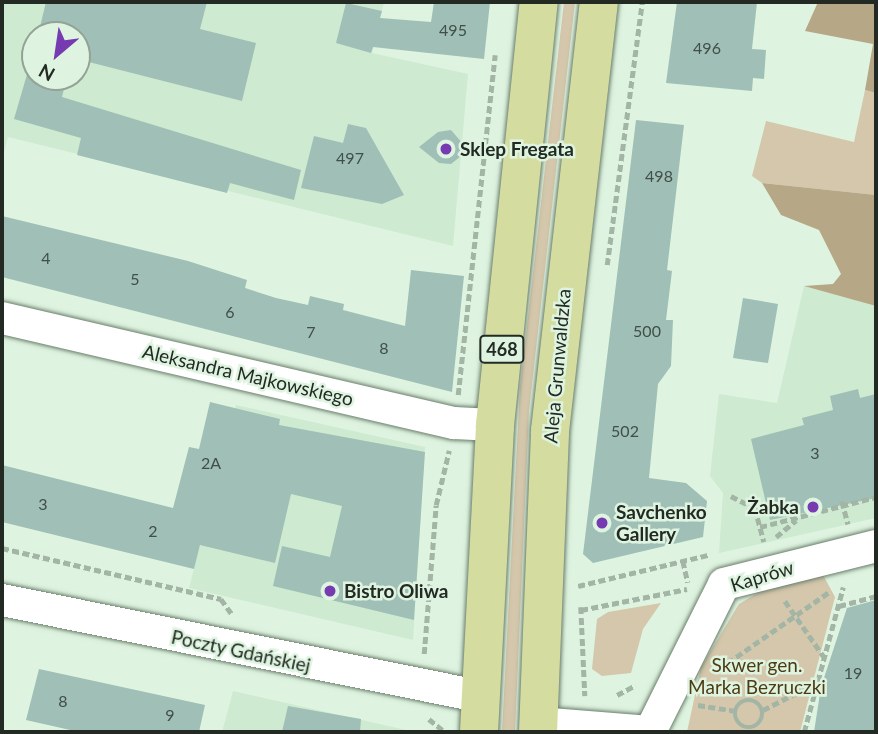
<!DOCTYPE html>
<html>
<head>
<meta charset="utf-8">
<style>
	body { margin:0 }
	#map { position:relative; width:878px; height:734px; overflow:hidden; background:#def4e0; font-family:Lato,sans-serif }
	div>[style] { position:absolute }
	.built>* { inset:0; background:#ceead0 }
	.green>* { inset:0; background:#d4c7ab }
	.forest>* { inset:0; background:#b6a787 }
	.building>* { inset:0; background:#9fbfb7 }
	.path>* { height:4.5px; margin-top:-2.25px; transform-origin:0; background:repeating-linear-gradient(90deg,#a3b5a5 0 7px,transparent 0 10.5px) }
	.path>.ring { margin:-2.25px; padding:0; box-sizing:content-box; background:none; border:4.5px solid #a3b5a5; border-radius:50% }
	.roads { filter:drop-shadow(0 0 2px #6a7d6b) drop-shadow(0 0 2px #6a7d6b) }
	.street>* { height:32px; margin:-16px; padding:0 16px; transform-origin:16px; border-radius:16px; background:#fff }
	.primary>* { height:38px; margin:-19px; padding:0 19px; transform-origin:19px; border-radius:19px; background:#d4dd9f }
	.dots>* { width:19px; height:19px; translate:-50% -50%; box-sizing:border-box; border:4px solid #def4e0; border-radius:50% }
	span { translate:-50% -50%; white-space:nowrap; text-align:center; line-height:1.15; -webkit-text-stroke:5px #def4e0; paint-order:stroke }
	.number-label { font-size:16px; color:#414f48 }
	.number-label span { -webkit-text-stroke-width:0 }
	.shield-label span { padding:2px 5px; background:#def4e0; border:2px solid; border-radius:5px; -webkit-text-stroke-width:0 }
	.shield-label { font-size:18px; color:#222a23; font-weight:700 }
	.poi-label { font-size:19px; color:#222a23; font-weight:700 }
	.left { translate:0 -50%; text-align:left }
	.right { translate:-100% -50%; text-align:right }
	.street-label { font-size:19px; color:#222a23 }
	.park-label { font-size:19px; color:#4d3b12 }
	.frame { position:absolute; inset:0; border:4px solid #222a23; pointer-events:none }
	.north { position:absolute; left:21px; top:21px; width:70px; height:70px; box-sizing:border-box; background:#def4e0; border:2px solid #93a394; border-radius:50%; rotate:209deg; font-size:19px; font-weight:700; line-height:28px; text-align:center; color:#222a23 }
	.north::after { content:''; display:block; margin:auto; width:24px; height:32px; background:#763bb1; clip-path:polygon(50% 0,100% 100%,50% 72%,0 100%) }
</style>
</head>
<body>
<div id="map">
	<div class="built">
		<div style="clip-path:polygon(evenodd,2px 2px,384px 2px,372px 53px,468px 74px,453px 246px,8px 137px,2px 159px,2px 2px,35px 35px,77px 35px,77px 77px,35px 77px,35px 35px)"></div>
		<div style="clip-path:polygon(804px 286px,876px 306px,876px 518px,719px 553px,723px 493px,710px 476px,719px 394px,777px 403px)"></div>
		<div style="clip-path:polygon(236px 405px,425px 447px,413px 640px,189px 588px)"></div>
		<div style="clip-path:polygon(233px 691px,415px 732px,222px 732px)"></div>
	</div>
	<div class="green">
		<div style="clip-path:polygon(564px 2px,575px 2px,529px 411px,515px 732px,502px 732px,520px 387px)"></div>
		<div style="clip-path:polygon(865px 90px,876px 93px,876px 195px,762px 183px,752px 176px,766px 121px,854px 142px)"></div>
		<div style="clip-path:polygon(822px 573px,835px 597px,800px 732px,687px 732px,701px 667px,739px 604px,769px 586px)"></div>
		<div style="clip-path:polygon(661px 603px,643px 629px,631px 673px,602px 676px,592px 669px,597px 619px,608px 612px)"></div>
	</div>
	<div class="forest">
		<div style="clip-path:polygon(818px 2px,876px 2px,876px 93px,865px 90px,873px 44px,805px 31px)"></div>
		<div style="clip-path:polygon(762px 183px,876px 195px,876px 306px,804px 286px,833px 284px,841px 274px,819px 230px,781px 215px)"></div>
	</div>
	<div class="building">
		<div style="clip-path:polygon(46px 2px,207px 2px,200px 29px,256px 43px,242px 101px,77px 59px,77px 35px,38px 35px)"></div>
		<div style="clip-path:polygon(434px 2px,490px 2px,484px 59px,373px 47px,371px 53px,336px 43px,346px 3px,382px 11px,380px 18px,431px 22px)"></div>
		<div style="clip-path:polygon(677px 2px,757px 2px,752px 49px,766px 50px,764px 79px,753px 78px,752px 91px,666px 83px)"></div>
		<div style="clip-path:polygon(35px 47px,35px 77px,67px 77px,62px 97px,301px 170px,294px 200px,230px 183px,227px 193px,77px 155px,81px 138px,14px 119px)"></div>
		<div style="clip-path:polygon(636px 120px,684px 125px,667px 270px,672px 271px,666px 320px,673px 320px,671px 366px,658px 384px,649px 478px,686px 483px,707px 501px,703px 537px,593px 563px,583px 554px)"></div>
		<div style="clip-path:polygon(348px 124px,366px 128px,404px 195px,382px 204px,301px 188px,314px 136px,343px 143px)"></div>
		<div style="clip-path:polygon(451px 130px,463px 144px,461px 156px,451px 164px,439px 163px,419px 147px,438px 132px)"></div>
		<div style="clip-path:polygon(2px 216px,188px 261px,247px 280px,245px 288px,276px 298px,308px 305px,310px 296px,344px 304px,343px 310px,405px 326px,411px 270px,464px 276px,452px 392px,2px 277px)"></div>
		<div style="clip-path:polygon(743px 298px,778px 304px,768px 363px,733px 358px)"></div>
		<div style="clip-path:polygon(858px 389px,860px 398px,876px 394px,876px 498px,770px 520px,751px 439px,804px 425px,802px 418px,833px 410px,830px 396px)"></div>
		<div style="clip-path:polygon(210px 402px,280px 419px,279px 425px,425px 452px,414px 620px,273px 586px,282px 546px,330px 557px,342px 506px,291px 494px,275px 563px,200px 545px,194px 569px,2px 522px,2px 465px,173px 508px,189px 447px,199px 449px)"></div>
		<div style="clip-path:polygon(876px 600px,876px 732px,814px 732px,821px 687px,847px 608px)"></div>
		<div style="clip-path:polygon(39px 669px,205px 705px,199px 732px,79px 732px,26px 720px)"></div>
		<div style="clip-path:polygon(288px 706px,361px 719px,360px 732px,282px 732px)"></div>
	</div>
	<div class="path">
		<div style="left:607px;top:265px;width:265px;rotate:-82.4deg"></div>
		<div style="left:458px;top:395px;width:342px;rotate:-83.8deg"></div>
		<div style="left:731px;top:496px;width:27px;rotate:27deg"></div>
		<div style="left:755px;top:508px;width:35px;rotate:75deg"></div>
		<div style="left:842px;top:501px;width:24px;rotate:75deg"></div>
		<div style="left:760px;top:527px;width:120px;rotate:-14.5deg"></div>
		<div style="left:776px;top:537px;width:26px;rotate:-40deg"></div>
		<div style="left:2px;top:548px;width:225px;rotate:13.1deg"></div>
		<div style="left:221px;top:599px;width:19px;rotate:54deg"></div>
		<div style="left:683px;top:561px;width:22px;rotate:77deg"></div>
		<div style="left:578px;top:586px;width:134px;rotate:-13.4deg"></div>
		<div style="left:785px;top:601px;width:68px;rotate:55.1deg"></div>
		<div style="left:839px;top:606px;width:38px;rotate:-15deg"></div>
		<div style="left:581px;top:607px;width:89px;rotate:87.4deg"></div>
		<div style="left:581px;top:610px;width:108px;rotate:-11.2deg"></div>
		<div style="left:424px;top:654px;width:149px;rotate:-85.4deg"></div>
		<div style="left:436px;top:505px;width:56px;rotate:-76.5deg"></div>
		<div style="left:719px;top:669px;width:134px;rotate:-35deg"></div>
		<div style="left:617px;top:695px;width:21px;rotate:-28deg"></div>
		<div class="ring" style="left:735px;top:700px;width:23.5px;height:23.5px"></div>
		<div style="left:698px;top:705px;width:36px;rotate:9deg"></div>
		<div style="left:763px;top:710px;width:62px;rotate:-27deg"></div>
		<div style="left:429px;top:719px;width:19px;rotate:39deg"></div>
		<div style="left:804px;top:732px;width:150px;rotate:-74.9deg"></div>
	</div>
	<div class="roads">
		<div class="street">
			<div style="left:2px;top:318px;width:464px;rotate:13.1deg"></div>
			<div style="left:454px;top:423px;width:41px;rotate:2.8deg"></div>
			<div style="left:2px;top:600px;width:489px;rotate:11.4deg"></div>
			<div style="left:538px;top:723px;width:112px;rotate:4.6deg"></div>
			<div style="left:650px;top:732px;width:165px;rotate:-63.4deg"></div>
			<div style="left:724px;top:584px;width:157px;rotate:-14deg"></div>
		</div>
		<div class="primary">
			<div style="left:479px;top:732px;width:307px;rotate:-87deg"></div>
			<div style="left:495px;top:425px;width:425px;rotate:-84.1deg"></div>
			<div style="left:538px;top:732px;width:301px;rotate:-87.7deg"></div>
			<div style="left:550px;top:431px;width:432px;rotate:-83.5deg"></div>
		</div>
	</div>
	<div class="dots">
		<div style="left:446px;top:149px;background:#763bb1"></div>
		<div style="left:813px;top:507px;background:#763bb1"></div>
		<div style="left:602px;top:523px;background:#763bb1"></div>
		<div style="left:330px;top:591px;background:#763bb1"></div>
	</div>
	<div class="number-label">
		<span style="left:453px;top:30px">495</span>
		<span style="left:707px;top:48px">496</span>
		<span style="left:350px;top:158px">497</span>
		<span style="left:659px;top:176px">498</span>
		<span style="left:46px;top:258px">4</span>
		<span style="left:135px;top:279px">5</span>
		<span style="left:230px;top:312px">6</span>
		<span style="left:647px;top:331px">500</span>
		<span style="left:311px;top:332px">7</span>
		<span style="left:384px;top:348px">8</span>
		<span style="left:625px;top:431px">502</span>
		<span style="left:815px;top:453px">3</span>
		<span style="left:211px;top:463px">2A</span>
		<span style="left:43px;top:504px">3</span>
		<span style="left:153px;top:531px">2</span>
		<span style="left:853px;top:673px">19</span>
		<span style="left:63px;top:701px">8</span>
		<span style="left:170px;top:715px">9</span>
	</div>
	<div class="shield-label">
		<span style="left:502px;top:349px">468</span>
	</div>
	<div class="poi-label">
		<span class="left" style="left:460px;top:149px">Sklep Fregata</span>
		<span class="right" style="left:799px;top:507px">Żabka</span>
		<span class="left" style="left:616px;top:523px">Savchenko<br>Gallery</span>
		<span class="left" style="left:344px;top:591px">Bistro Oliwa</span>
	</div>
	<div class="street-label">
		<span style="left:557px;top:366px;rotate:-85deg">Aleja Grunwaldzka</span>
		<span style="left:248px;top:375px;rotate:13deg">Aleksandra Majkowskiego</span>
		<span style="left:762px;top:576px;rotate:-17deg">Kaprów</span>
		<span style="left:241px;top:651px;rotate:12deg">Poczty Gdańskiej</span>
	</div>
	<div class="park-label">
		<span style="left:757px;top:676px">Skwer gen.<br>Marka Bezruczki</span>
	</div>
	<div class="frame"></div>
	<div class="north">N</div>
</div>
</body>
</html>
